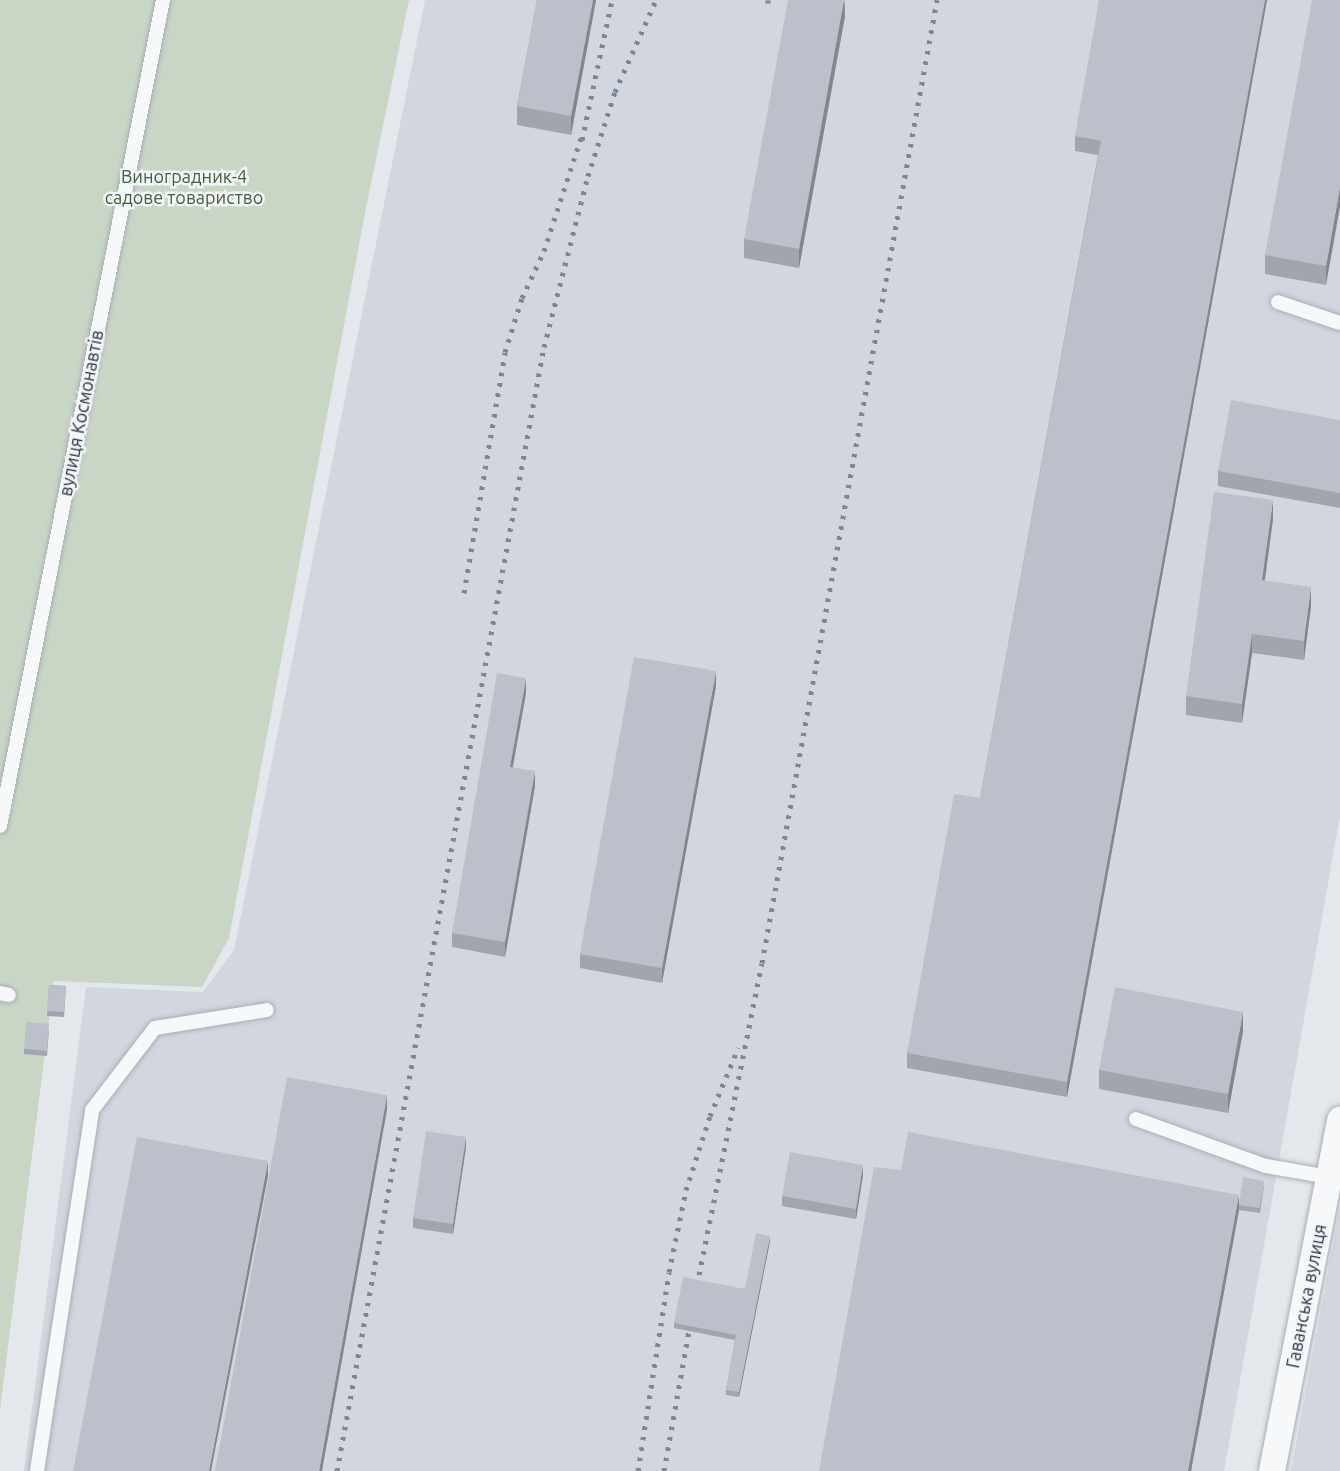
<!DOCTYPE html>
<html>
<head>
<meta charset="utf-8">
<style>
	body { margin:0 }
	#map { position:relative; width:1340px; height:1471px; overflow:hidden; background:#e4e7ec; font-family:Ubuntu,sans-serif }
	div>[style] { position:absolute }
	.built>* { inset:0; background:#d2d6de }
	.green>* { inset:0; background:#c9d6c5 }
	.roads { filter:drop-shadow(0 0 2px #a9aeb7) drop-shadow(0 0 2px #a9aeb7) }
	.service>* { height:14px; margin:-7px; padding:0 7px; transform-origin:7px; border-radius:7px; background:#f7f8fa }
	.minor>* { height:26px; margin:-13px; padding:0 13px; transform-origin:13px; border-radius:13px; background:#f7f8fa }
	.rail>* { height:5px; margin-top:-2.5px; transform-origin:0; background:repeating-linear-gradient(90deg,#7d8696 0 3.5px,transparent 0 10.5px) }
	.wall>* { inset:0; background:#a1a5ae }
	.shaded-wall>* { inset:0; background:#83868d }
	.building>* { inset:0; background:#bbc0ca }
	span { translate:-50% -50%; white-space:nowrap; text-align:center; line-height:1.15; -webkit-text-stroke:5px #f4f6f9; paint-order:stroke }
	.park-label { font-size:18px; color:#3f6138 }
	.street-label { font-size:18px; color:#2b3445 }
</style>
</head>
<body>
<div id="map">
	<div class="built">
		<div style="clip-path:polygon(425px 0,1340px 0,1340px 816px,1224px 1471px,24px 1471px,86px 987px,203px 992px,234px 950px)"></div>
		<div style="clip-path:polygon(1340px 1208px,1340px 1471px,1291px 1471px)"></div>
	</div>
	<div class="green">
		<div style="clip-path:polygon(0 0,409px 0,366px 208px,229px 938px,202px 987px,54px 981px,0 1410px)"></div>
	</div>
	<div class="roads">
		<div class="service">
			<div style="left:1278px;top:302px;width:65px;rotate:18.7deg"></div>
			<div style="left:0;top:826px;width:842px;rotate:-78.84deg"></div>
			<div style="left:0;top:993px;width:9px;rotate:13deg"></div>
			<div style="left:1136px;top:1119px;width:138px;rotate:19.9deg"></div>
			<div style="left:1266px;top:1166px;width:65px;rotate:9.8deg"></div>
			<div style="left:37px;top:1471px;width:365px;rotate:-81.3deg"></div>
			<div style="left:92px;top:1110px;width:103px;rotate:-52.5deg"></div>
			<div style="left:155px;top:1028px;width:113px;rotate:-9.1deg"></div>
		</div>
		<div class="minor">
			<div style="left:1272px;top:1471px;width:358px;rotate:-79deg"></div>
		</div>
	</div>
	<div class="rail">
		<div style="left:768px;top:3px;width:3px;rotate:-90deg"></div>
		<div style="left:582px;top:140px;width:143px;rotate:-77.9deg"></div>
		<div style="left:464px;top:593px;width:244px;rotate:-80.3deg"></div>
		<div style="left:505px;top:352px;width:57px;rotate:-72.5deg"></div>
		<div style="left:522px;top:298px;width:52px;rotate:-64.9deg"></div>
		<div style="left:544px;top:251px;width:125px;rotate:-71.9deg"></div>
		<div style="left:697px;top:1285px;width:328px;rotate:-78.6deg"></div>
		<div style="left:762px;top:963px;width:979px;rotate:-79.7deg"></div>
		<div style="left:337px;top:1471px;width:1143px;rotate:-79.57deg"></div>
		<div style="left:544px;top:347px;width:177px;rotate:-75.6deg"></div>
		<div style="left:588px;top:176px;width:88px;rotate:-72.2deg"></div>
		<div style="left:615px;top:92px;width:101px;rotate:-66deg"></div>
		<div style="left:638px;top:1471px;width:201px;rotate:-81.1deg"></div>
		<div style="left:669px;top:1272px;width:84px;rotate:-78.3deg"></div>
		<div style="left:686px;top:1190px;width:78px;rotate:-72deg"></div>
		<div style="left:710px;top:1116px;width:74px;rotate:-67.6deg"></div>
		<div style="left:664px;top:1471px;width:142px;rotate:-79.9deg"></div>
	</div>
	<div class="wall">
		<div style="clip-path:polygon(537px 0,596px 0,571px 135px,517px 125px,517px 106px)"></div>
		<div style="clip-path:polygon(845px 0,845px 16px,799px 268px,744px 258px,744px 239px)"></div>
		<div style="clip-path:polygon(1267px 0,1067px 1097px,907px 1068px,907px 1053px,980px 798px,1098px 155px,1075px 151px,1075px 136px)"></div>
		<div style="clip-path:polygon(1340px 0,1326px 285px,1265px 274px,1265px 255px)"></div>
		<div style="clip-path:polygon(1340px 420px,1340px 508px,1218px 486px,1218px 471px)"></div>
		<div style="clip-path:polygon(1273px 519px,1265px 581px,1311px 606px,1304px 660px,1252px 653px,1242px 723px,1186px 715px,1186px 696px)"></div>
		<div style="clip-path:polygon(716px 686px,662px 983px,580px 968px,580px 954px)"></div>
		<div style="clip-path:polygon(526px 693px,513px 767px,535px 786px,505px 957px,452px 947px,452px 933px)"></div>
		<div style="clip-path:polygon(49px 985px,66px 986px,64px 1017px,47px 1016px)"></div>
		<div style="clip-path:polygon(49px 1029px,47px 1056px,24px 1054px,24px 1049px)"></div>
		<div style="clip-path:polygon(1243px 1031px,1228px 1113px,1099px 1089px,1099px 1070px)"></div>
		<div style="clip-path:polygon(466px 1147px,453px 1234px,413px 1228px,413px 1218px)"></div>
		<div style="clip-path:polygon(863px 1175px,856px 1219px,782px 1206px,782px 1196px)"></div>
		<div style="clip-path:polygon(1264px 1186px,1260px 1213px,1239px 1210px,1191px 1471px,819px 1471px,1239px 1205px)"></div>
		<div style="clip-path:polygon(770px 1241px,739px 1397px,726px 1395px,726px 1390px,735px 1340px,674px 1328px,674px 1323px,745px 1289px)"></div>
	</div>
	<div class="shaded-wall">
		<div style="clip-path:polygon(593px 0,596px 0,571px 135px,571px 116px)"></div>
		<div style="clip-path:polygon(844px 0,845px 16px,799px 268px,799px 249px)"></div>
		<div style="clip-path:polygon(1265px 0,1267px 0,1067px 1097px,1067px 1082px)"></div>
		<div style="clip-path:polygon(1340px 187px,1340px 207px,1326px 285px,1326px 266px)"></div>
		<div style="clip-path:polygon(1273px 500px,1273px 519px,1262px 599px,1262px 580px)"></div>
		<div style="clip-path:polygon(1311px 587px,1311px 606px,1304px 660px,1304px 641px)"></div>
		<div style="clip-path:polygon(1252px 634px,1252px 653px,1242px 723px,1242px 704px)"></div>
		<div style="clip-path:polygon(716px 671px,716px 686px,662px 983px,662px 968px)"></div>
		<div style="clip-path:polygon(526px 678px,526px 693px,510px 781px,510px 767px)"></div>
		<div style="clip-path:polygon(535px 771px,535px 786px,505px 957px,505px 942px)"></div>
		<div style="clip-path:polygon(1243px 1012px,1243px 1031px,1228px 1113px,1228px 1094px)"></div>
		<div style="clip-path:polygon(387px 1095px,387px 1110px,322px 1471px,319px 1471px)"></div>
		<div style="clip-path:polygon(466px 1137px,466px 1147px,453px 1234px,453px 1224px)"></div>
		<div style="clip-path:polygon(268px 1161px,268px 1176px,211px 1471px,209px 1471px)"></div>
		<div style="clip-path:polygon(863px 1165px,863px 1175px,856px 1219px,856px 1209px)"></div>
		<div style="clip-path:polygon(1239px 1195px,1239px 1210px,1191px 1471px,1188px 1471px)"></div>
		<div style="clip-path:polygon(770px 1236px,770px 1241px,739px 1397px,739px 1392px)"></div>
	</div>
	<div class="building">
		<div style="clip-path:polygon(537px 0,593px 0,571px 116px,517px 106px)"></div>
		<div style="clip-path:polygon(788px 0,844px 0,799px 249px,744px 239px)"></div>
		<div style="clip-path:polygon(1099px 0,1265px 0,1067px 1082px,907px 1053px,954px 794px,980px 798px,1101px 141px,1075px 136px)"></div>
		<div style="clip-path:polygon(1312px 0,1340px 0,1340px 187px,1326px 266px,1265px 255px)"></div>
		<div style="clip-path:polygon(1231px 400px,1340px 420px,1340px 493px,1218px 471px)"></div>
		<div style="clip-path:polygon(1214px 492px,1273px 500px,1262px 580px,1311px 587px,1304px 641px,1252px 634px,1242px 704px,1186px 696px)"></div>
		<div style="clip-path:polygon(634px 657px,716px 671px,662px 968px,580px 954px)"></div>
		<div style="clip-path:polygon(497px 673px,526px 678px,510px 767px,535px 771px,505px 942px,452px 933px)"></div>
		<div style="clip-path:polygon(49px 985px,66px 986px,64px 1012px,47px 1011px)"></div>
		<div style="clip-path:polygon(1115px 987px,1243px 1012px,1228px 1094px,1099px 1070px)"></div>
		<div style="clip-path:polygon(26px 1022px,49px 1024px,47px 1051px,24px 1049px)"></div>
		<div style="clip-path:polygon(287px 1077px,387px 1095px,319px 1471px,215px 1471px)"></div>
		<div style="clip-path:polygon(426px 1131px,466px 1137px,453px 1224px,413px 1218px)"></div>
		<div style="clip-path:polygon(908px 1132px,1239px 1195px,1188px 1471px,819px 1471px,874px 1167px,901px 1170px)"></div>
		<div style="clip-path:polygon(137px 1137px,268px 1161px,209px 1471px,73px 1471px)"></div>
		<div style="clip-path:polygon(790px 1152px,863px 1165px,856px 1209px,782px 1196px)"></div>
		<div style="clip-path:polygon(1243px 1177px,1264px 1181px,1260px 1208px,1239px 1205px)"></div>
		<div style="clip-path:polygon(756px 1233px,770px 1236px,739px 1392px,726px 1390px,736px 1335px,674px 1323px,683px 1277px,745px 1289px)"></div>
	</div>
	<div class="park-label">
		<span style="left:184px;top:187px">Виноградник-4<br>садове товариство</span>
	</div>
	<div class="street-label">
		<span style="left:81px;top:413px;rotate:-79deg">вулиця Космонавтів</span>
		<span style="left:1306px;top:1296px;rotate:-79deg">Гаванська вулиця</span>
	</div>
</div>
</body>
</html>
